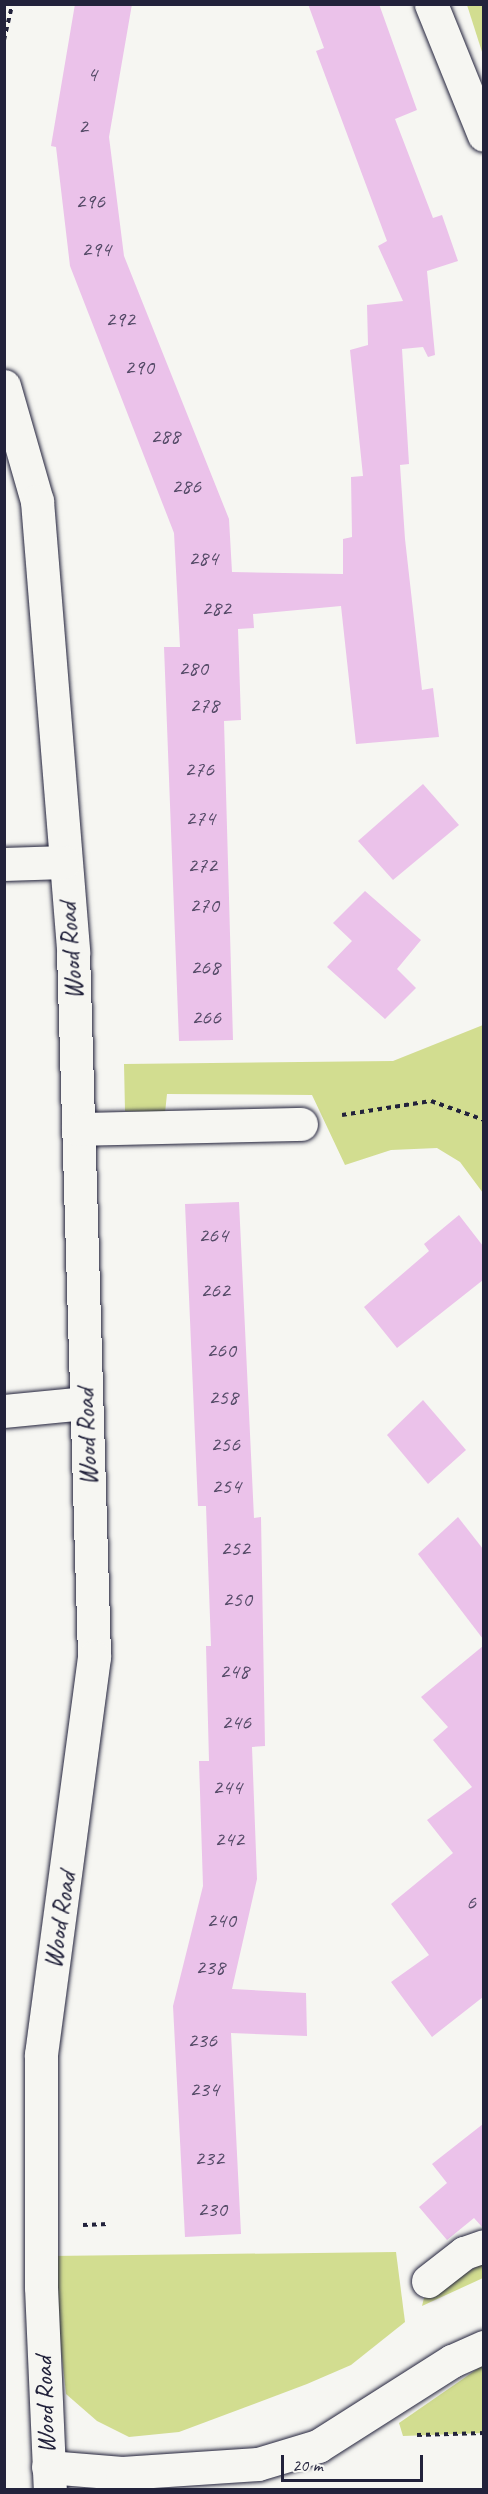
<!DOCTYPE html>
<html>
<head>
<meta charset="utf-8">
<style>
	body { margin:0 }
	#map { position:relative; width:488px; height:2494px; overflow:hidden; background:#f6f6f2; font-family:Caveat,sans-serif }
	div>[style] { position:absolute }
	.green>* { inset:0; background:#d2dd90 }
	.building>* { inset:0; background:#ebc2ea }
	.path>* { height:4px; margin-top:-2px; transform-origin:0; background:repeating-linear-gradient(90deg,#22223b 0 4.5px,transparent 0 9px) }
	.roads { filter:drop-shadow(0 0 2px #22223b) drop-shadow(0 0 2px #22223b) }
	.minor>* { height:33px; margin:-16.5px; padding:0 16.5px; transform-origin:16.5px; border-radius:16.5px; background:#f6f6f2 }
	span { translate:-50% -50%; white-space:nowrap; text-align:center; line-height:1.15; -webkit-text-stroke:4.5px #f6f6f2; paint-order:stroke }
	.number-label { font-size:22px; color:#544a67 }
	.number-label span { -webkit-text-stroke-width:0 }
	.street-label { font-size:26px; color:#22223b }
	.frame { position:absolute; inset:0; border:6px solid #22223b; pointer-events:none }
	.scale { position:absolute; left:281px; top:2455px; width:142px; height:27px; box-sizing:border-box; border:3px solid #22223b; border-top:0; padding-left:8px; font-size:18px; line-height:21px; white-space:nowrap; color:#22223b; -webkit-text-stroke:4px #f6f6f2; paint-order:stroke }
</style>
</head>
<body>
<div id="map">
	<div class="green">
		<div style="clip-path:polygon(467px 5px,483px 5px,483px 55px)"></div>
		<div style="clip-path:polygon(483px 1025px,483px 1193px,460px 1162px,437px 1148px,391px 1150px,345px 1165px,312px 1095px,167px 1094px,165px 1113px,125px 1111px,124px 1064px,393px 1061px)"></div>
		<div style="clip-path:polygon(396px 2252px,405px 2322px,351px 2365px,307px 2384px,179px 2432px,129px 2437px,97px 2421px,66px 2394px,51px 2256px)"></div>
		<div style="clip-path:polygon(483px 2263px,483px 2278px,422px 2306px,424px 2298px)"></div>
		<div style="clip-path:polygon(483px 2365px,483px 2433px,403px 2436px,399px 2423px)"></div>
	</div>
	<div class="building">
		<div style="clip-path:polygon(75px 4px,132px 4px,109px 137px,124px 256px,229px 519px,232px 572px,343px 574px,343px 539px,352px 537px,351px 477px,363px 476px,350px 350px,368px 345px,367px 305px,403px 301px,378px 246px,387px 241px,316px 51px,324px 48px,308px 4px,379px 4px,417px 110px,395px 119px,433px 218px,442px 215px,458px 261px,427px 271px,435px 355px,428px 357px,423px 347px,402px 349px,409px 464px,400px 465px,405px 539px,422px 690px,433px 688px,439px 737px,356px 744px,341px 606px,253px 614px,254px 628px,238px 629px,241px 720px,224px 721px,233px 1040px,179px 1041px,164px 647px,180px 647px,174px 533px,70px 266px,56px 147px,51px 146px)"></div>
		<div style="clip-path:polygon(423px 784px,459px 825px,393px 880px,358px 841px)"></div>
		<div style="clip-path:polygon(365px 891px,421px 940px,397px 969px,416px 988px,385px 1019px,327px 967px,352px 941px,333px 923px)"></div>
		<div style="clip-path:polygon(239px 1202px,254px 1518px,261px 1517px,265px 1746px,252px 1747px,257px 1879px,232px 1989px,306px 1993px,307px 2036px,231px 2033px,241px 2234px,185px 2237px,173px 2006px,203px 1886px,199px 1761px,209px 1761px,206px 1646px,211px 1646px,206px 1506px,198px 1506px,185px 1204px)"></div>
		<div style="clip-path:polygon(459px 1215px,483px 1246px,483px 1280px,397px 1348px,364px 1307px,429px 1251px,424px 1244px)"></div>
		<div style="clip-path:polygon(423px 1400px,466px 1450px,428px 1484px,387px 1435px)"></div>
		<div style="clip-path:polygon(458px 1517px,483px 1549px,483px 1639px,418px 1554px)"></div>
		<div style="clip-path:polygon(483px 1646px,483px 1997px,432px 2037px,391px 1982px,429px 1955px,391px 1904px,453px 1853px,427px 1820px,472px 1787px,433px 1740px,448px 1727px,421px 1697px)"></div>
		<div style="clip-path:polygon(483px 2124px,483px 2228px,474px 2218px,447px 2240px,419px 2207px,447px 2183px,432px 2164px)"></div>
	</div>
	<div class="path">
		<div style="left:4px;top:40px;width:37px;rotate:-77deg"></div>
		<div style="left:342px;top:1115px;width:90px;rotate:-8.9deg"></div>
		<div style="left:431px;top:1101px;width:56px;rotate:19.7deg"></div>
		<div style="left:83px;top:2225px;width:26px;rotate:-2deg"></div>
		<div style="left:417px;top:2435px;width:67px;rotate:-1.7deg"></div>
	</div>
	<div class="roads">
		<div class="minor">
			<div style="left:431px;top:4px;width:141px;rotate:68deg"></div>
			<div style="left:4px;top:386px;width:120px;rotate:74deg"></div>
			<div style="left:37px;top:501px;width:452px;rotate:85.4deg"></div>
			<div style="left:73px;top:952px;width:705px;rotate:88.29deg"></div>
			<div style="left:94px;top:1657px;width:401px;rotate:97.6deg"></div>
			<div style="left:41px;top:2054px;width:233px;rotate:90deg"></div>
			<div style="left:41px;top:2287px;width:203px;rotate:87.5deg"></div>
			<div style="left:4px;top:864px;width:60px;rotate:-1.9deg"></div>
			<div style="left:78px;top:1129px;width:223px;rotate:-1.3deg"></div>
			<div style="left:4px;top:1411px;width:82px;rotate:-5.6deg"></div>
			<div style="left:428px;top:2281px;width:46px;rotate:-37.9deg"></div>
			<div style="left:464px;top:2253px;width:21px;rotate:-19deg"></div>
			<div style="left:48px;top:2467px;width:74px;rotate:4.6deg"></div>
			<div style="left:122px;top:2473px;width:136px;rotate:-3.8deg"></div>
			<div style="left:258px;top:2464px;width:63px;rotate:-16.7deg"></div>
			<div style="left:318px;top:2446px;width:159px;rotate:-32.4deg"></div>
			<div style="left:452px;top:2361px;width:35px;rotate:-24deg"></div>
		</div>
	</div>
	<div class="number-label">
		<span style="left:92px;top:75px">4</span>
		<span style="left:83px;top:127px">2</span>
		<span style="left:90px;top:202px">296</span>
		<span style="left:96px;top:250px">294</span>
		<span style="left:120px;top:320px">292</span>
		<span style="left:139px;top:368px">290</span>
		<span style="left:165px;top:437px">288</span>
		<span style="left:186px;top:487px">286</span>
		<span style="left:203px;top:559px">284</span>
		<span style="left:216px;top:609px">282</span>
		<span style="left:193px;top:669px">280</span>
		<span style="left:204px;top:706px">278</span>
		<span style="left:199px;top:770px">276</span>
		<span style="left:200px;top:819px">274</span>
		<span style="left:202px;top:866px">272</span>
		<span style="left:204px;top:906px">270</span>
		<span style="left:205px;top:968px">268</span>
		<span style="left:206px;top:1018px">266</span>
		<span style="left:213px;top:1236px">264</span>
		<span style="left:215px;top:1291px">262</span>
		<span style="left:221px;top:1351px">260</span>
		<span style="left:223px;top:1398px">258</span>
		<span style="left:225px;top:1445px">256</span>
		<span style="left:226px;top:1487px">254</span>
		<span style="left:235px;top:1549px">252</span>
		<span style="left:237px;top:1600px">250</span>
		<span style="left:234px;top:1672px">248</span>
		<span style="left:236px;top:1723px">246</span>
		<span style="left:227px;top:1788px">244</span>
		<span style="left:229px;top:1840px">242</span>
		<span style="left:471px;top:1903px">6</span>
		<span style="left:221px;top:1921px">240</span>
		<span style="left:210px;top:1968px">238</span>
		<span style="left:202px;top:2041px">236</span>
		<span style="left:204px;top:2090px">234</span>
		<span style="left:209px;top:2159px">232</span>
		<span style="left:212px;top:2210px">230</span>
	</div>
	<div class="street-label">
		<span style="left:71px;top:951px;rotate:-94deg">Wood Road</span>
		<span style="left:87px;top:1437px;rotate:-92deg">Wood Road</span>
		<span style="left:60px;top:1920px;rotate:-81deg">Wood Road</span>
		<span style="left:45px;top:2405px;rotate:-92deg">Wood Road</span>
	</div>
	<div class="frame"></div>
	<div class="scale">20 m</div>
</div>
</body>
</html>
